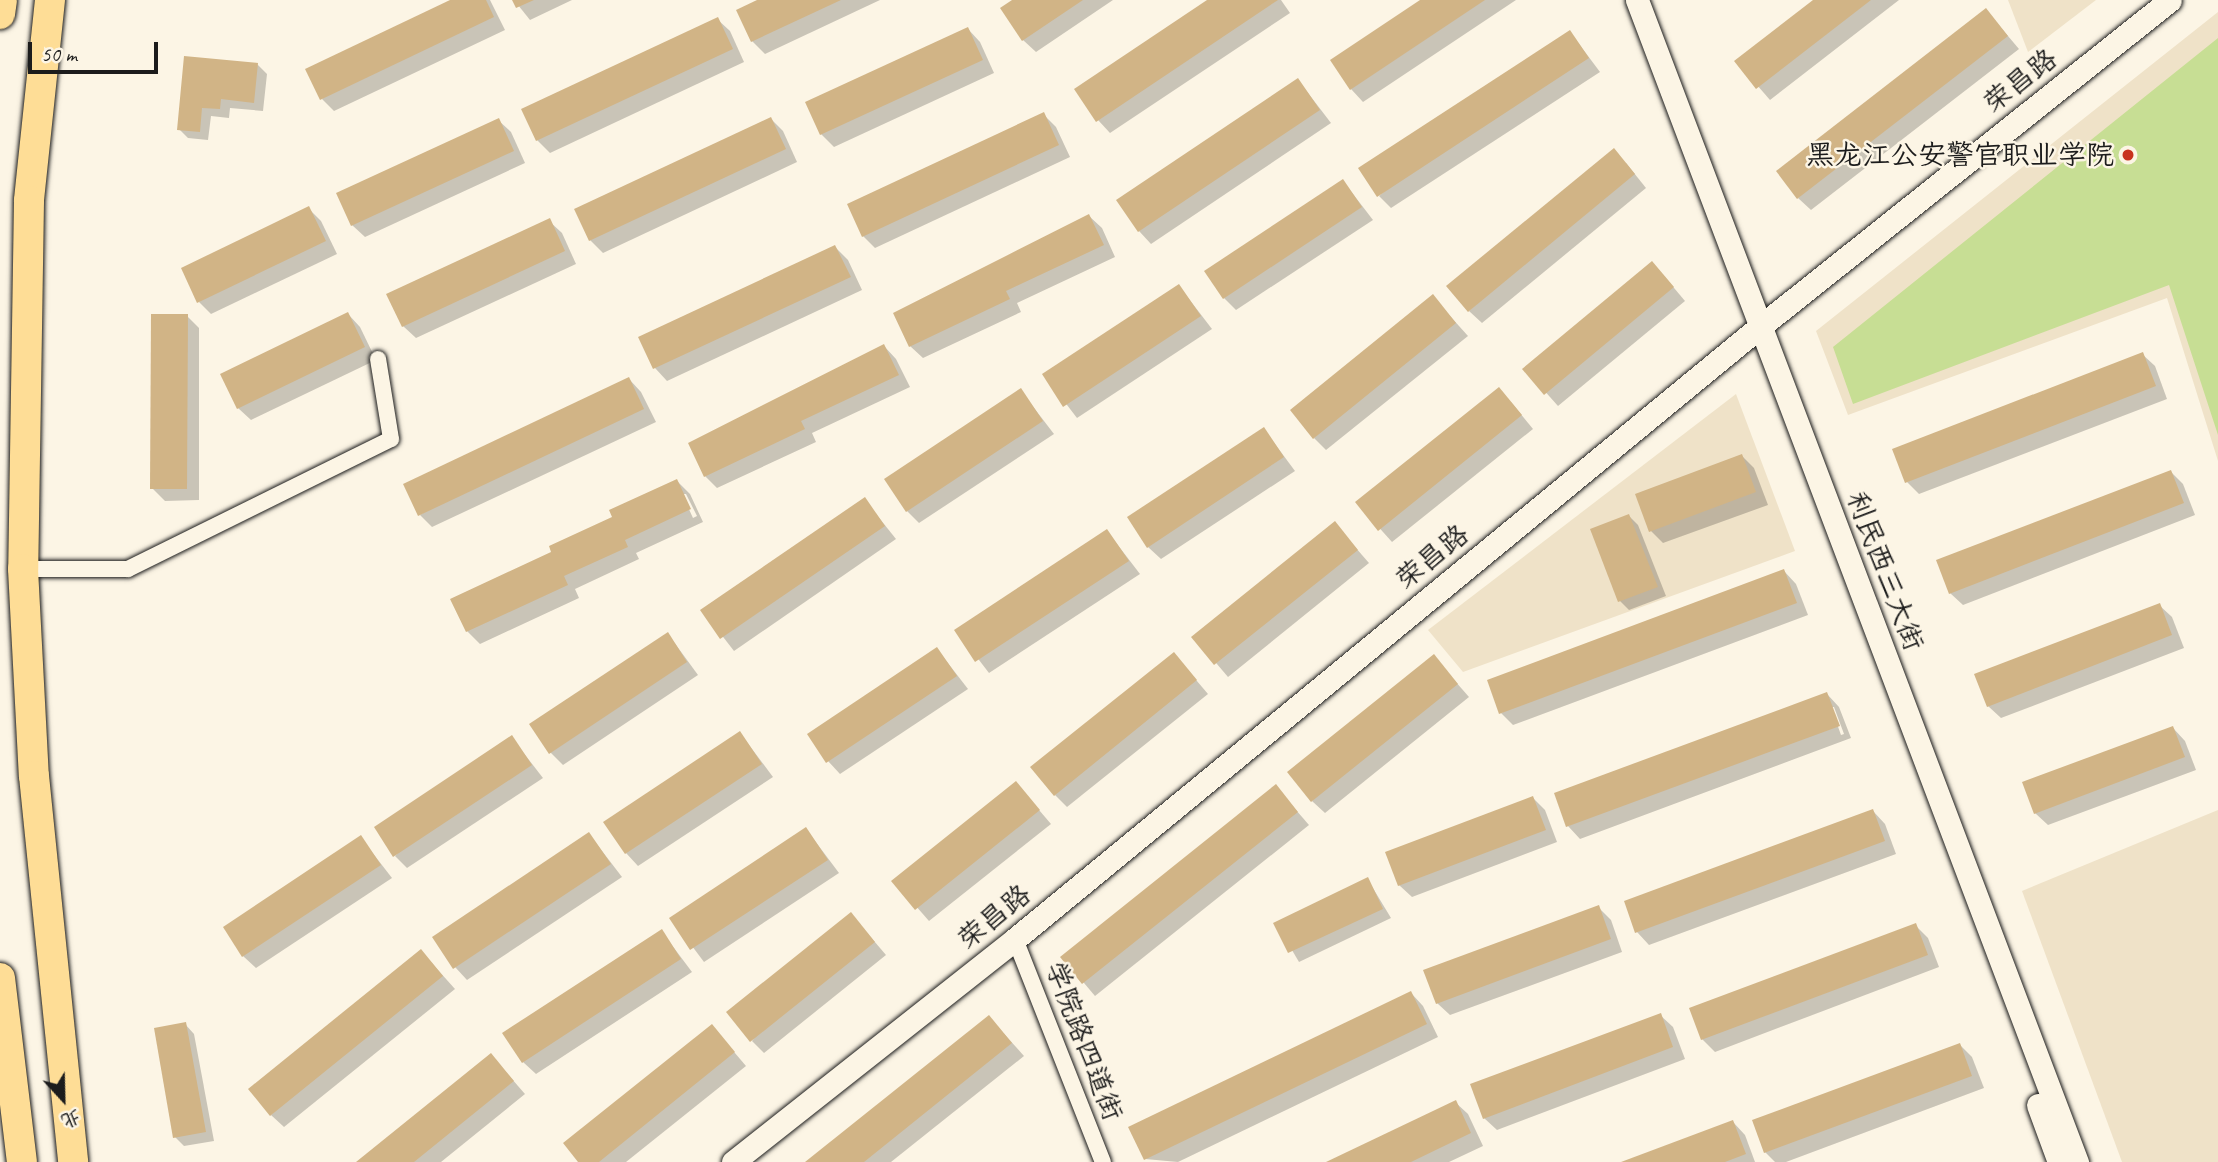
<!DOCTYPE html>
<html>
<head>
<meta charset="utf-8">
<style>
	body { margin:0 }
	#map { position:relative; width:2218px; height:1162px; overflow:hidden; background:#fcf5e5; font-family:Caveat,"LXGW WenKai TC",sans-serif }
	div>[style] { position:absolute }
	.built>* { inset:0; background:#efe2c8 }
	.green>* { inset:0; background:#c7de94 }
	.shadow>* { inset:0; background:#0003 }
	.building>* { inset:0; background:#d1b486 }
	.roads { filter:drop-shadow(0 0 2px #1c1c1c) drop-shadow(0 0 2px #1c1c1c) }
	.street>* { height:16px; margin:-8px; padding:0 8px; transform-origin:8px; border-radius:8px; background:#fcf5e5 }
	.secondary>* { height:23px; margin:-11.5px; padding:0 11.5px; transform-origin:11.5px; border-radius:11.5px; background:#fcf5e5 }
	.highway>* { height:30px; margin:-15px; padding:0 15px; transform-origin:15px; border-radius:15px; background:#fedd96 }
	.dots>* { width:19px; height:19px; translate:-50% -50%; box-sizing:border-box; border:4px solid #fcf5e5; border-radius:50% }
	span { translate:-50% -50%; white-space:nowrap; text-align:center; line-height:1.15; -webkit-text-stroke:5px #fcf5e5; paint-order:stroke }
	.street-label { font-size:28px; color:#1c1c1c }
	.poi-label { font-size:28px; color:#1c1c1c }
	.right { translate:-100% -50%; text-align:right }
	.north { position:absolute; left:28px; top:1064px; width:70px; height:70px; -webkit-text-stroke:5px #fcf5e5; paint-order:stroke; rotate:158deg; font-size:19px; font-weight:700; line-height:28px; text-align:center; color:#1c1c1c }
	.north::after { content:''; display:block; margin:auto; width:24px; height:32px; background:#1c1c1c; clip-path:polygon(50% 0,100% 100%,50% 72%,0 100%) }
	.scale { position:absolute; left:28px; top:42px; width:130px; height:32px; box-sizing:border-box; border:4px solid #1c1c1c; border-top:0; padding-left:9px; font-size:21px; line-height:24px; white-space:nowrap; color:#1c1c1c; -webkit-text-stroke:5px #fcf5e5; paint-order:stroke }
</style>
</head>
<body>
<div id="map">
	<div class="built">
		<div style="clip-path:polygon(2008px 0,2096px 0,2028px 52px)"></div>
		<div style="clip-path:polygon(2218px 12px,2218px 461px,2167px 298px,1848px 415px,1816px 331px)"></div>
		<div style="clip-path:polygon(1736px 394px,1795px 551px,1463px 672px,1428px 630px)"></div>
		<div style="clip-path:polygon(2218px 810px,2218px 1162px,2122px 1162px,2022px 891px)"></div>
	</div>
	<div class="green">
		<div style="clip-path:polygon(2218px 38px,2218px 435px,2169px 285px,1853px 404px,1833px 347px)"></div>
	</div>
	<div class="shadow">
		<div style="clip-path:polygon(454px 0,490px 0,505px 30px,334px 111px,322px 99px)"></div>
		<div style="clip-path:polygon(514px 0,572px 0,530px 20px)"></div>
		<div style="clip-path:polygon(761px 0,880px 0,765px 54px,752px 41px)"></div>
		<div style="clip-path:polygon(1015px 0,1113px 0,1036px 52px,1023px 40px)"></div>
		<div style="clip-path:polygon(1210px 0,1281px 0,1290px 13px,1110px 133px,1098px 120px)"></div>
		<div style="clip-path:polygon(1423px 0,1516px 0,1363px 102px,1351px 89px)"></div>
		<div style="clip-path:polygon(1816px 0,1899px 0,1770px 100px,1737px 62px)"></div>
		<div style="clip-path:polygon(1986px 10px,2019px 49px,1811px 210px,1798px 198px)"></div>
		<div style="clip-path:polygon(717px 19px,730px 31px,744px 62px,550px 153px,537px 140px)"></div>
		<div style="clip-path:polygon(968px 29px,980px 42px,994px 73px,834px 147px,821px 134px,807px 103px)"></div>
		<div style="clip-path:polygon(1570px 32px,1600px 72px,1391px 208px,1379px 196px)"></div>
		<div style="clip-path:polygon(185px 58px,257px 64px,267px 74px,263px 111px,230px 108px,229px 118px,211px 116px,208px 140px,188px 138px,179px 129px)"></div>
		<div style="clip-path:polygon(1298px 80px,1331px 123px,1151px 244px,1139px 231px)"></div>
		<div style="clip-path:polygon(1043px 114px,1056px 127px,1070px 157px,875px 248px,863px 236px)"></div>
		<div style="clip-path:polygon(771px 119px,783px 131px,797px 162px,603px 253px,590px 240px)"></div>
		<div style="clip-path:polygon(498px 120px,511px 132px,525px 163px,365px 237px,352px 225px)"></div>
		<div style="clip-path:polygon(1626px 163px,1646px 188px,1482px 323px,1469px 311px)"></div>
		<div style="clip-path:polygon(1343px 181px,1373px 220px,1236px 310px,1224px 298px)"></div>
		<div style="clip-path:polygon(308px 208px,321px 221px,337px 254px,211px 314px,199px 302px)"></div>
		<div style="clip-path:polygon(1089px 216px,1102px 228px,1115px 257px,1017px 303px,1021px 312px,923px 358px,910px 346px)"></div>
		<div style="clip-path:polygon(549px 221px,562px 233px,576px 264px,416px 338px,403px 326px)"></div>
		<div style="clip-path:polygon(835px 247px,848px 260px,862px 290px,667px 381px,655px 368px,641px 338px)"></div>
		<div style="clip-path:polygon(1664px 276px,1685px 301px,1558px 406px,1525px 369px)"></div>
		<div style="clip-path:polygon(1179px 286px,1212px 329px,1077px 418px,1044px 375px)"></div>
		<div style="clip-path:polygon(1433px 297px,1468px 336px,1326px 450px,1314px 438px)"></div>
		<div style="clip-path:polygon(348px 314px,360px 327px,376px 360px,251px 420px,238px 408px)"></div>
		<div style="clip-path:polygon(187px 316px,199px 328px,199px 500px,165px 501px,152px 488px)"></div>
		<div style="clip-path:polygon(884px 346px,896px 359px,910px 387px,812px 433px,816px 442px,717px 488px,705px 476px)"></div>
		<div style="clip-path:polygon(2142px 354px,2155px 366px,2167px 399px,1919px 494px,1907px 482px)"></div>
		<div style="clip-path:polygon(629px 379px,641px 392px,656px 422px,432px 527px,420px 515px)"></div>
		<div style="clip-path:polygon(1021px 391px,1054px 434px,919px 523px,907px 511px)"></div>
		<div style="clip-path:polygon(1511px 402px,1533px 429px,1392px 542px,1357px 503px)"></div>
		<div style="clip-path:polygon(1264px 429px,1295px 471px,1161px 559px,1148px 547px)"></div>
		<div style="clip-path:polygon(1742px 456px,1754px 468px,1768px 505px,1663px 543px,1651px 531px)"></div>
		<div style="clip-path:polygon(2171px 472px,2183px 484px,2195px 515px,1963px 605px,1950px 593px)"></div>
		<div style="clip-path:polygon(evenodd,677px 481px,690px 494px,703px 522px,636px 553px,639px 559px,575px 589px,579px 598px,480px 644px,467px 631px,554px 553px,677px 481px,682px 494px,686px 494px,697px 516px,693px 518px,682px 494px)"></div>
		<div style="clip-path:polygon(864px 499px,896px 539px,734px 651px,703px 611px)"></div>
		<div style="clip-path:polygon(1629px 516px,1638px 525px,1666px 596px,1629px 610px,1620px 601px)"></div>
		<div style="clip-path:polygon(1335px 524px,1369px 563px,1228px 677px,1194px 637px)"></div>
		<div style="clip-path:polygon(1107px 531px,1140px 574px,989px 673px,956px 630px)"></div>
		<div style="clip-path:polygon(1784px 571px,1796px 584px,1808px 615px,1513px 725px,1501px 713px)"></div>
		<div style="clip-path:polygon(2159px 605px,2172px 617px,2184px 648px,2001px 718px,1988px 706px)"></div>
		<div style="clip-path:polygon(668px 634px,698px 675px,563px 765px,550px 752px)"></div>
		<div style="clip-path:polygon(937px 649px,968px 689px,840px 774px,828px 761px)"></div>
		<div style="clip-path:polygon(1174px 654px,1208px 694px,1067px 807px,1055px 795px)"></div>
		<div style="clip-path:polygon(1434px 657px,1469px 697px,1325px 813px,1312px 801px)"></div>
		<div style="clip-path:polygon(evenodd,1827px 694px,1839px 707px,1851px 738px,1580px 839px,1568px 826px,1827px 694px,1831px 707px,1834px 707px,1844px 734px,1841px 735px,1831px 707px)"></div>
		<div style="clip-path:polygon(2173px 728px,2185px 741px,2196px 770px,2048px 825px,2035px 813px)"></div>
		<div style="clip-path:polygon(740px 733px,773px 777px,638px 866px,626px 853px)"></div>
		<div style="clip-path:polygon(512px 738px,543px 778px,407px 868px,395px 856px)"></div>
		<div style="clip-path:polygon(1016px 783px,1051px 824px,929px 921px,894px 881px)"></div>
		<div style="clip-path:polygon(1276px 787px,1309px 825px,1095px 996px,1062px 957px)"></div>
		<div style="clip-path:polygon(1533px 798px,1545px 810px,1557px 842px,1412px 897px,1399px 885px)"></div>
		<div style="clip-path:polygon(1873px 811px,1885px 824px,1896px 854px,1649px 945px,1637px 932px)"></div>
		<div style="clip-path:polygon(806px 829px,839px 873px,704px 962px,671px 918px)"></div>
		<div style="clip-path:polygon(589px 834px,622px 877px,467px 980px,455px 967px)"></div>
		<div style="clip-path:polygon(361px 838px,392px 878px,256px 968px,243px 956px)"></div>
		<div style="clip-path:polygon(1368px 880px,1391px 918px,1299px 962px,1276px 923px)"></div>
		<div style="clip-path:polygon(1598px 907px,1611px 920px,1622px 952px,1450px 1015px,1437px 1003px)"></div>
		<div style="clip-path:polygon(851px 914px,886px 955px,764px 1053px,752px 1041px)"></div>
		<div style="clip-path:polygon(1915px 925px,1928px 938px,1939px 967px,1715px 1052px,1702px 1039px)"></div>
		<div style="clip-path:polygon(662px 932px,692px 972px,536px 1074px,523px 1062px)"></div>
		<div style="clip-path:polygon(421px 951px,455px 989px,284px 1127px,271px 1115px)"></div>
		<div style="clip-path:polygon(1411px 993px,1423px 1006px,1438px 1037px,1178px 1162px,1145px 1159px)"></div>
		<div style="clip-path:polygon(1660px 1015px,1673px 1027px,1685px 1059px,1497px 1130px,1484px 1118px)"></div>
		<div style="clip-path:polygon(989px 1017px,1024px 1056px,891px 1162px,808px 1162px)"></div>
		<div style="clip-path:polygon(185px 1024px,194px 1034px,214px 1141px,184px 1146px,175px 1137px)"></div>
		<div style="clip-path:polygon(712px 1026px,746px 1066px,626px 1162px,580px 1162px)"></div>
		<div style="clip-path:polygon(1960px 1045px,1972px 1057px,1984px 1088px,1786px 1162px,1775px 1162px,1765px 1152px)"></div>
		<div style="clip-path:polygon(491px 1055px,525px 1094px,441px 1162px,358px 1162px)"></div>
		<div style="clip-path:polygon(1455px 1102px,1468px 1114px,1483px 1146px,1449px 1162px,1330px 1162px)"></div>
		<div style="clip-path:polygon(1733px 1122px,1745px 1135px,1755px 1162px,1625px 1162px)"></div>
	</div>
	<div class="building">
		<div style="clip-path:polygon(450px 0,486px 0,494px 17px,320px 100px,305px 69px)"></div>
		<div style="clip-path:polygon(512px 0,534px 0,516px 8px)"></div>
		<div style="clip-path:polygon(757px 0,841px 0,751px 42px,736px 10px)"></div>
		<div style="clip-path:polygon(1012px 0,1083px 0,1022px 41px,1000px 8px)"></div>
		<div style="clip-path:polygon(1207px 0,1278px 0,1096px 122px,1074px 89px)"></div>
		<div style="clip-path:polygon(1420px 0,1485px 0,1350px 90px,1330px 60px)"></div>
		<div style="clip-path:polygon(1813px 0,1871px 0,1756px 89px,1734px 61px)"></div>
		<div style="clip-path:polygon(1986px 8px,2008px 36px,1797px 199px,1776px 171px)"></div>
		<div style="clip-path:polygon(718px 17px,733px 49px,536px 141px,521px 109px)"></div>
		<div style="clip-path:polygon(968px 27px,983px 60px,820px 135px,805px 102px)"></div>
		<div style="clip-path:polygon(1570px 30px,1589px 58px,1377px 197px,1358px 168px)"></div>
		<div style="clip-path:polygon(184px 56px,258px 63px,254px 103px,221px 99px,220px 109px,202px 108px,200px 132px,177px 130px)"></div>
		<div style="clip-path:polygon(1298px 78px,1320px 110px,1138px 232px,1116px 200px)"></div>
		<div style="clip-path:polygon(1044px 112px,1059px 145px,862px 237px,847px 204px)"></div>
		<div style="clip-path:polygon(771px 117px,786px 149px,589px 241px,574px 209px)"></div>
		<div style="clip-path:polygon(499px 118px,514px 151px,351px 226px,336px 193px)"></div>
		<div style="clip-path:polygon(1614px 148px,1635px 174px,1468px 312px,1446px 286px)"></div>
		<div style="clip-path:polygon(1343px 179px,1362px 207px,1223px 299px,1204px 271px)"></div>
		<div style="clip-path:polygon(309px 206px,326px 241px,197px 303px,181px 268px)"></div>
		<div style="clip-path:polygon(1089px 214px,1104px 245px,1006px 291px,1010px 299px,909px 347px,893px 313px)"></div>
		<div style="clip-path:polygon(550px 218px,565px 251px,402px 327px,386px 294px)"></div>
		<div style="clip-path:polygon(835px 245px,851px 277px,653px 369px,638px 337px)"></div>
		<div style="clip-path:polygon(1652px 261px,1674px 287px,1544px 395px,1522px 369px)"></div>
		<div style="clip-path:polygon(1179px 284px,1201px 316px,1063px 407px,1042px 374px)"></div>
		<div style="clip-path:polygon(1433px 294px,1456px 323px,1313px 439px,1290px 410px)"></div>
		<div style="clip-path:polygon(348px 312px,365px 347px,237px 409px,220px 374px)"></div>
		<div style="clip-path:polygon(151px 314px,188px 314px,187px 489px,150px 489px)"></div>
		<div style="clip-path:polygon(884px 344px,899px 375px,801px 421px,805px 429px,704px 477px,688px 443px)"></div>
		<div style="clip-path:polygon(2143px 352px,2156px 386px,1905px 483px,1892px 449px)"></div>
		<div style="clip-path:polygon(629px 377px,644px 409px,418px 516px,403px 484px)"></div>
		<div style="clip-path:polygon(1499px 387px,1522px 415px,1378px 531px,1355px 502px)"></div>
		<div style="clip-path:polygon(1021px 388px,1043px 421px,906px 512px,884px 479px)"></div>
		<div style="clip-path:polygon(1264px 427px,1284px 457px,1147px 548px,1127px 517px)"></div>
		<div style="clip-path:polygon(1742px 454px,1756px 492px,1649px 532px,1635px 494px)"></div>
		<div style="clip-path:polygon(2171px 470px,2184px 503px,1949px 594px,1936px 560px)"></div>
		<div style="clip-path:polygon(677px 479px,691px 509px,625px 540px,628px 547px,564px 576px,568px 585px,466px 632px,450px 599px,551px 552px,549px 546px,612px 517px,609px 510px)"></div>
		<div style="clip-path:polygon(865px 497px,885px 526px,720px 639px,700px 610px)"></div>
		<div style="clip-path:polygon(1629px 514px,1658px 587px,1618px 602px,1590px 529px)"></div>
		<div style="clip-path:polygon(1335px 521px,1358px 550px,1214px 665px,1191px 637px)"></div>
		<div style="clip-path:polygon(1107px 529px,1129px 561px,975px 662px,954px 630px)"></div>
		<div style="clip-path:polygon(1784px 569px,1797px 603px,1499px 714px,1487px 680px)"></div>
		<div style="clip-path:polygon(2160px 603px,2172px 635px,1987px 707px,1974px 674px)"></div>
		<div style="clip-path:polygon(668px 632px,687px 662px,549px 754px,529px 724px)"></div>
		<div style="clip-path:polygon(937px 647px,957px 676px,826px 763px,807px 734px)"></div>
		<div style="clip-path:polygon(1174px 652px,1197px 680px,1054px 796px,1030px 767px)"></div>
		<div style="clip-path:polygon(1434px 654px,1458px 684px,1311px 802px,1287px 772px)"></div>
		<div style="clip-path:polygon(1827px 692px,1840px 726px,1566px 827px,1554px 793px)"></div>
		<div style="clip-path:polygon(2173px 726px,2185px 757px,2034px 814px,2022px 782px)"></div>
		<div style="clip-path:polygon(740px 731px,762px 764px,625px 854px,603px 822px)"></div>
		<div style="clip-path:polygon(512px 735px,532px 765px,393px 857px,374px 827px)"></div>
		<div style="clip-path:polygon(1016px 781px,1040px 810px,915px 910px,891px 881px)"></div>
		<div style="clip-path:polygon(1276px 784px,1298px 812px,1082px 984px,1060px 957px)"></div>
		<div style="clip-path:polygon(1533px 796px,1546px 830px,1398px 886px,1385px 852px)"></div>
		<div style="clip-path:polygon(1873px 809px,1885px 841px,1635px 933px,1624px 901px)"></div>
		<div style="clip-path:polygon(806px 827px,828px 860px,690px 950px,669px 918px)"></div>
		<div style="clip-path:polygon(589px 832px,611px 864px,453px 969px,432px 937px)"></div>
		<div style="clip-path:polygon(361px 835px,381px 865px,242px 957px,223px 927px)"></div>
		<div style="clip-path:polygon(1368px 877px,1383px 909px,1288px 953px,1273px 923px)"></div>
		<div style="clip-path:polygon(1599px 905px,1611px 939px,1436px 1004px,1423px 970px)"></div>
		<div style="clip-path:polygon(851px 912px,875px 942px,750px 1042px,726px 1012px)"></div>
		<div style="clip-path:polygon(1916px 923px,1928px 955px,1701px 1040px,1689px 1008px)"></div>
		<div style="clip-path:polygon(662px 929px,681px 959px,522px 1063px,502px 1033px)"></div>
		<div style="clip-path:polygon(421px 949px,443px 976px,270px 1116px,248px 1089px)"></div>
		<div style="clip-path:polygon(1411px 991px,1427px 1024px,1144px 1160px,1128px 1127px)"></div>
		<div style="clip-path:polygon(1661px 1013px,1673px 1047px,1483px 1119px,1470px 1084px)"></div>
		<div style="clip-path:polygon(989px 1015px,1012px 1043px,864px 1162px,805px 1162px)"></div>
		<div style="clip-path:polygon(186px 1022px,206px 1132px,173px 1138px,154px 1028px)"></div>
		<div style="clip-path:polygon(712px 1024px,735px 1052px,599px 1162px,578px 1162px,563px 1143px)"></div>
		<div style="clip-path:polygon(1960px 1043px,1972px 1076px,1764px 1153px,1752px 1120px)"></div>
		<div style="clip-path:polygon(491px 1053px,514px 1081px,414px 1162px,356px 1162px)"></div>
		<div style="clip-path:polygon(1456px 1100px,1471px 1133px,1411px 1162px,1326px 1162px)"></div>
		<div style="clip-path:polygon(1733px 1120px,1746px 1154px,1725px 1162px,1621px 1162px)"></div>
	</div>
	<div class="roads">
		<div class="street">
			<div style="left:23px;top:569px;width:105px"></div>
			<div style="left:128px;top:569px;width:293px;rotate:-26.3deg"></div>
			<div style="left:391px;top:439px;width:81px;rotate:-99.2deg"></div>
			<div style="left:1015px;top:939px;width:240px;rotate:68.5deg"></div>
		</div>
		<div class="secondary">
			<div style="left:1637px;top:0;width:1243px;rotate:69.26deg"></div>
			<div style="left:2038px;top:1105px;width:61px;rotate:69.8deg"></div>
			<div style="left:733px;top:1162px;width:360px;rotate:-38.3deg"></div>
			<div style="left:1015px;top:939px;width:954px;rotate:-39.43deg"></div>
			<div style="left:1752px;top:333px;width:534px;rotate:-38.54deg"></div>
		</div>
		<div class="highway">
			<div style="left:50px;top:0;width:202px;rotate:96deg"></div>
			<div style="left:29px;top:201px;width:368px;rotate:90.9deg"></div>
			<div style="left:23px;top:569px;width:207px;rotate:87deg"></div>
			<div style="left:34px;top:776px;width:388px;rotate:84.2deg"></div>
			<div style="left:0;top:14px;width:14px;rotate:-82deg"></div>
			<div style="left:0;top:978px;width:185px;rotate:83.2deg"></div>
		</div>
	</div>
	<div class="dots">
		<div style="left:2128px;top:155px;background:#c8321e"></div>
	</div>
	<div class="street-label">
		<span style="left:2020px;top:81px;rotate:-38deg">荣昌路</span>
		<span style="left:1432px;top:557px;rotate:-39deg">荣昌路</span>
		<span style="left:1885px;top:571px;rotate:69deg">利民西三大街</span>
		<span style="left:994px;top:917px;rotate:-39deg">荣昌路</span>
		<span style="left:1084px;top:1041px;rotate:69deg">学院路四道街</span>
	</div>
	<div class="poi-label">
		<span class="right" style="left:2114px;top:155px">黑龙江公安警官职业学院</span>
	</div>
	<div class="north">北</div>
	<div class="scale">50 m</div>
</div>
</body>
</html>
